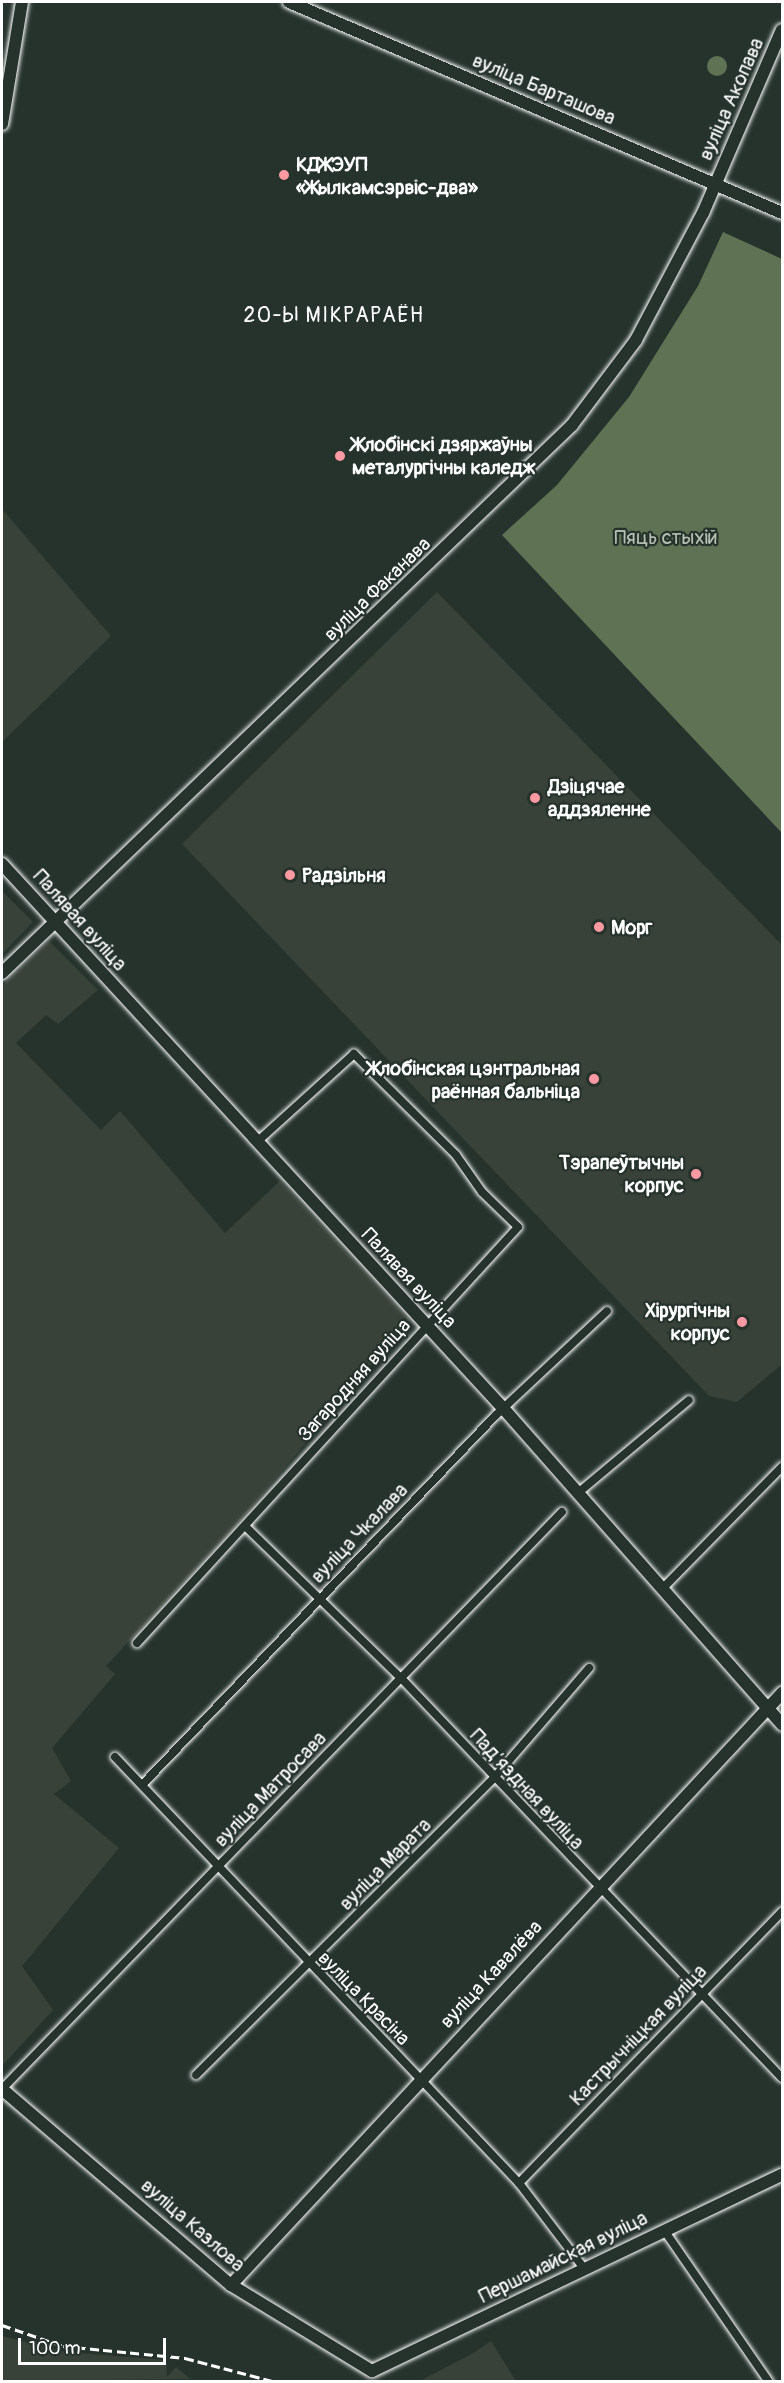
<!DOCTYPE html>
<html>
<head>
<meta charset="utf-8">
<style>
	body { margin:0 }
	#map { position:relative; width:784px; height:2383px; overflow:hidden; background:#26332d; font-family:Pangolin,sans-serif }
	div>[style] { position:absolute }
	.built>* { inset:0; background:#394238 }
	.green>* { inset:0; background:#607254 }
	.round { border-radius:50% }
	.roads { filter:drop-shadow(0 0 2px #fff) drop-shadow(0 0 2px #fff) }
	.street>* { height:8px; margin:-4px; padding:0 4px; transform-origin:4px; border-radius:4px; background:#26332d }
	.secondary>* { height:12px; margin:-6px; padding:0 6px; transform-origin:6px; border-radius:6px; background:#26332d }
	.rail>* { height:3px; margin-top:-1.5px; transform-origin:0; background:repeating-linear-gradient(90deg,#fff 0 9px,transparent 0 13.5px) }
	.dots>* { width:16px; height:16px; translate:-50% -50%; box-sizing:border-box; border:3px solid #26332d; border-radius:50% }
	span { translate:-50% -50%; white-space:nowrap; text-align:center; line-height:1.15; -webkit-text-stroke:4.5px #26332d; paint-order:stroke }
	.street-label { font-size:20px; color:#fff }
	.poi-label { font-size:20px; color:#fff; font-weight:700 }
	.left { translate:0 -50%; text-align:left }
	.right { translate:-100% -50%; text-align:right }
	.park-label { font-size:20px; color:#b7c0b2 }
	.neighbourhood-label { font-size:21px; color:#fff; letter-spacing:1.5px }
	.frame { position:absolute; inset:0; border:3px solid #fff; pointer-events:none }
	.scale { position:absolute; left:18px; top:2338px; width:148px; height:27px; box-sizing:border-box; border:3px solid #fff; border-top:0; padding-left:8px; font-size:18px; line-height:21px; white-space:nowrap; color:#fff; -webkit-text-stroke:4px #26332d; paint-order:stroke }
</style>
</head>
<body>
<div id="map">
	<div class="built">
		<div style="clip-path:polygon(2px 509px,111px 636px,2px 742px)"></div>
		<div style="clip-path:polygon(437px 592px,782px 945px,782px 1364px,737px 1402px,709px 1396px,182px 844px)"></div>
		<div style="clip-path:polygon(2px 891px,33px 922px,2px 954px)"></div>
		<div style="clip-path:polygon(49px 941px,98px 990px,58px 1024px,46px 1015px,16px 1043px,101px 1130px,120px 1111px,225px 1233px,280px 1181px,409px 1320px,239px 1522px,106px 1666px,115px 1674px,52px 1748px,71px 1781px,54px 1794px,119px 1848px,22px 1966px,53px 2010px,2px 2066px,2px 986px)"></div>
		<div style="clip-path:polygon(2px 2336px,66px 2352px,166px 2360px,167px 2377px,176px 2367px,190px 2379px,2px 2381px)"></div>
		<div style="clip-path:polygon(491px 2341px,516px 2381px,420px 2381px,475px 2352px)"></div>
	</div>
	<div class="green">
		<div class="round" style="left:707px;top:56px;width:20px;height:20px"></div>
		<div style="clip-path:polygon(723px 232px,782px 259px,782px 833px,502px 535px,557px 485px,629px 397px,698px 286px)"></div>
	</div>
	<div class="roads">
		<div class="street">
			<div style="left:579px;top:1492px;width:143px;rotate:-39.9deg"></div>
			<div style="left:245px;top:1526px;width:218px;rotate:44.3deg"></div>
			<div style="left:401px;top:1678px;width:552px;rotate:46.39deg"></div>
			<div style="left:663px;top:1588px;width:170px;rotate:-45.5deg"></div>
			<div style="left:137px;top:1643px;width:564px;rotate:-47.51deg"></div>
			<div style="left:518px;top:1227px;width:50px;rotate:-135.8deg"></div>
			<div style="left:482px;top:1192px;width:45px;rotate:-125.1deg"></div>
			<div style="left:456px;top:1155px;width:144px;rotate:-135.3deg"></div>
			<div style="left:354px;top:1054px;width:130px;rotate:137.8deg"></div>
			<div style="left:115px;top:1757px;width:587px;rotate:46.52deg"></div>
			<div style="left:519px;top:2183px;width:106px;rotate:52.7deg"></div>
			<div style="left:142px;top:1785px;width:512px;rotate:-46.27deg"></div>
			<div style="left:496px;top:1415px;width:152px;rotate:-43.1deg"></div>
			<div style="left:196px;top:2075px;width:419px;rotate:-44.9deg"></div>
			<div style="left:493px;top:1779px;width:147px;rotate:-49.1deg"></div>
			<div style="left:2px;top:2089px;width:804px;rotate:-45.86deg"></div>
			<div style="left:519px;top:2183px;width:378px;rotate:-45.9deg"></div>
			<div style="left:664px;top:2230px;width:185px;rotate:55.4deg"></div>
		</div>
		<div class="secondary">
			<div style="left:289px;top:2px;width:536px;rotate:23.17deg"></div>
			<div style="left:2px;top:124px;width:124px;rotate:-80.7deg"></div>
			<div style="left:2px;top:864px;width:740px;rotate:47.36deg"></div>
			<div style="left:503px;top:1408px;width:422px;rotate:48.6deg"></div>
			<div style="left:2px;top:973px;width:791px;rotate:-43.87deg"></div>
			<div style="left:572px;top:425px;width:106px;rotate:-53deg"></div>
			<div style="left:636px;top:340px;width:144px;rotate:-62.2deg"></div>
			<div style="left:703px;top:213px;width:199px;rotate:-66.7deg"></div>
			<div style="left:2px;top:2089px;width:301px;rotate:40.6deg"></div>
			<div style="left:231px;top:2285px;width:165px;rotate:31.4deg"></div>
			<div style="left:231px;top:2285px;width:809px;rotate:-47.05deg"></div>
			<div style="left:372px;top:2371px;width:454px;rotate:-25.6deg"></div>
		</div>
	</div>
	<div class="rail">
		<div style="left:2px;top:2325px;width:65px;rotate:19deg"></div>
		<div style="left:63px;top:2346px;width:123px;rotate:5.6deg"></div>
		<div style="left:185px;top:2358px;width:94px;rotate:14.8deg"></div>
	</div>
	<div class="dots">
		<div style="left:284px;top:175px;background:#ff9aa2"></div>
		<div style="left:340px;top:456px;background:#ff9aa2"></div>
		<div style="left:535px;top:798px;background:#ff9aa2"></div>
		<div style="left:290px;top:875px;background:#ff9aa2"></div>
		<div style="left:599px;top:927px;background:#ff9aa2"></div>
		<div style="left:594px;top:1079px;background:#ff9aa2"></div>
		<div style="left:696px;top:1174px;background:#ff9aa2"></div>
		<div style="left:742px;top:1322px;background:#ff9aa2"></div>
	</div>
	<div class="street-label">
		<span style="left:544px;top:89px;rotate:23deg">вуліца Барташова</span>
		<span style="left:731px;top:99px;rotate:-66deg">вуліца Акопава</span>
		<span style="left:377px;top:589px;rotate:-44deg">вуліца Факанава</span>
		<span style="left:80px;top:920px;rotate:48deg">Палявая вуліца</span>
		<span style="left:409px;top:1278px;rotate:47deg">Палявая вуліца</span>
		<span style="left:354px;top:1380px;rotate:-48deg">Загародняя вуліца</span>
		<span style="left:359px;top:1533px;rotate:-46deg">вуліца Чкалава</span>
		<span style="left:270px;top:1789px;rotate:-46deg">вуліца Матросава</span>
		<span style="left:527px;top:1789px;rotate:47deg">Падʼяздная вуліца</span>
		<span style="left:385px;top:1864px;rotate:-45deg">вуліца Марата</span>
		<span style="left:491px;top:1974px;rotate:-47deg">вуліца Кавалёва</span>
		<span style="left:364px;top:1998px;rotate:46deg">вуліца Красіна</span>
		<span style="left:638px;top:2035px;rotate:-46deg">Кастрычніцкая вуліца</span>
		<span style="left:193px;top:2225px;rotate:41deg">вуліца Казлова</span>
		<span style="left:563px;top:2257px;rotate:-26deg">Першамайская вуліца</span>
	</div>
	<div class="poi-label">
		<span class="left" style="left:296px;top:176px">КДЖЭУП<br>«Жылкамсэрвіс-два»</span>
		<span class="left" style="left:352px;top:456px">Жлобінскі дзяржаўны<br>металургічны каледж</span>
		<span class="left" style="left:548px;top:798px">Дзіцячае<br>аддзяленне</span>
		<span class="left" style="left:302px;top:875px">Радзільня</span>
		<span class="left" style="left:611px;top:927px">Морг</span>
		<span class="right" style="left:580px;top:1080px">Жлобінская цэнтральная<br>раённая бальніца</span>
		<span class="right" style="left:684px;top:1174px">Тэрапеўтычны<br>корпус</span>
		<span class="right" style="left:730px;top:1322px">Хірургічны<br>корпус</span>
	</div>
	<div class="park-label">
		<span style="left:666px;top:537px">Пяць стыхій</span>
	</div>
	<div class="neighbourhood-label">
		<span style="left:334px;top:316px">20-Ы МІКРАРАЁН</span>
	</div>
	<div class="frame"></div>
	<div class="scale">100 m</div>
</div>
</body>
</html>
